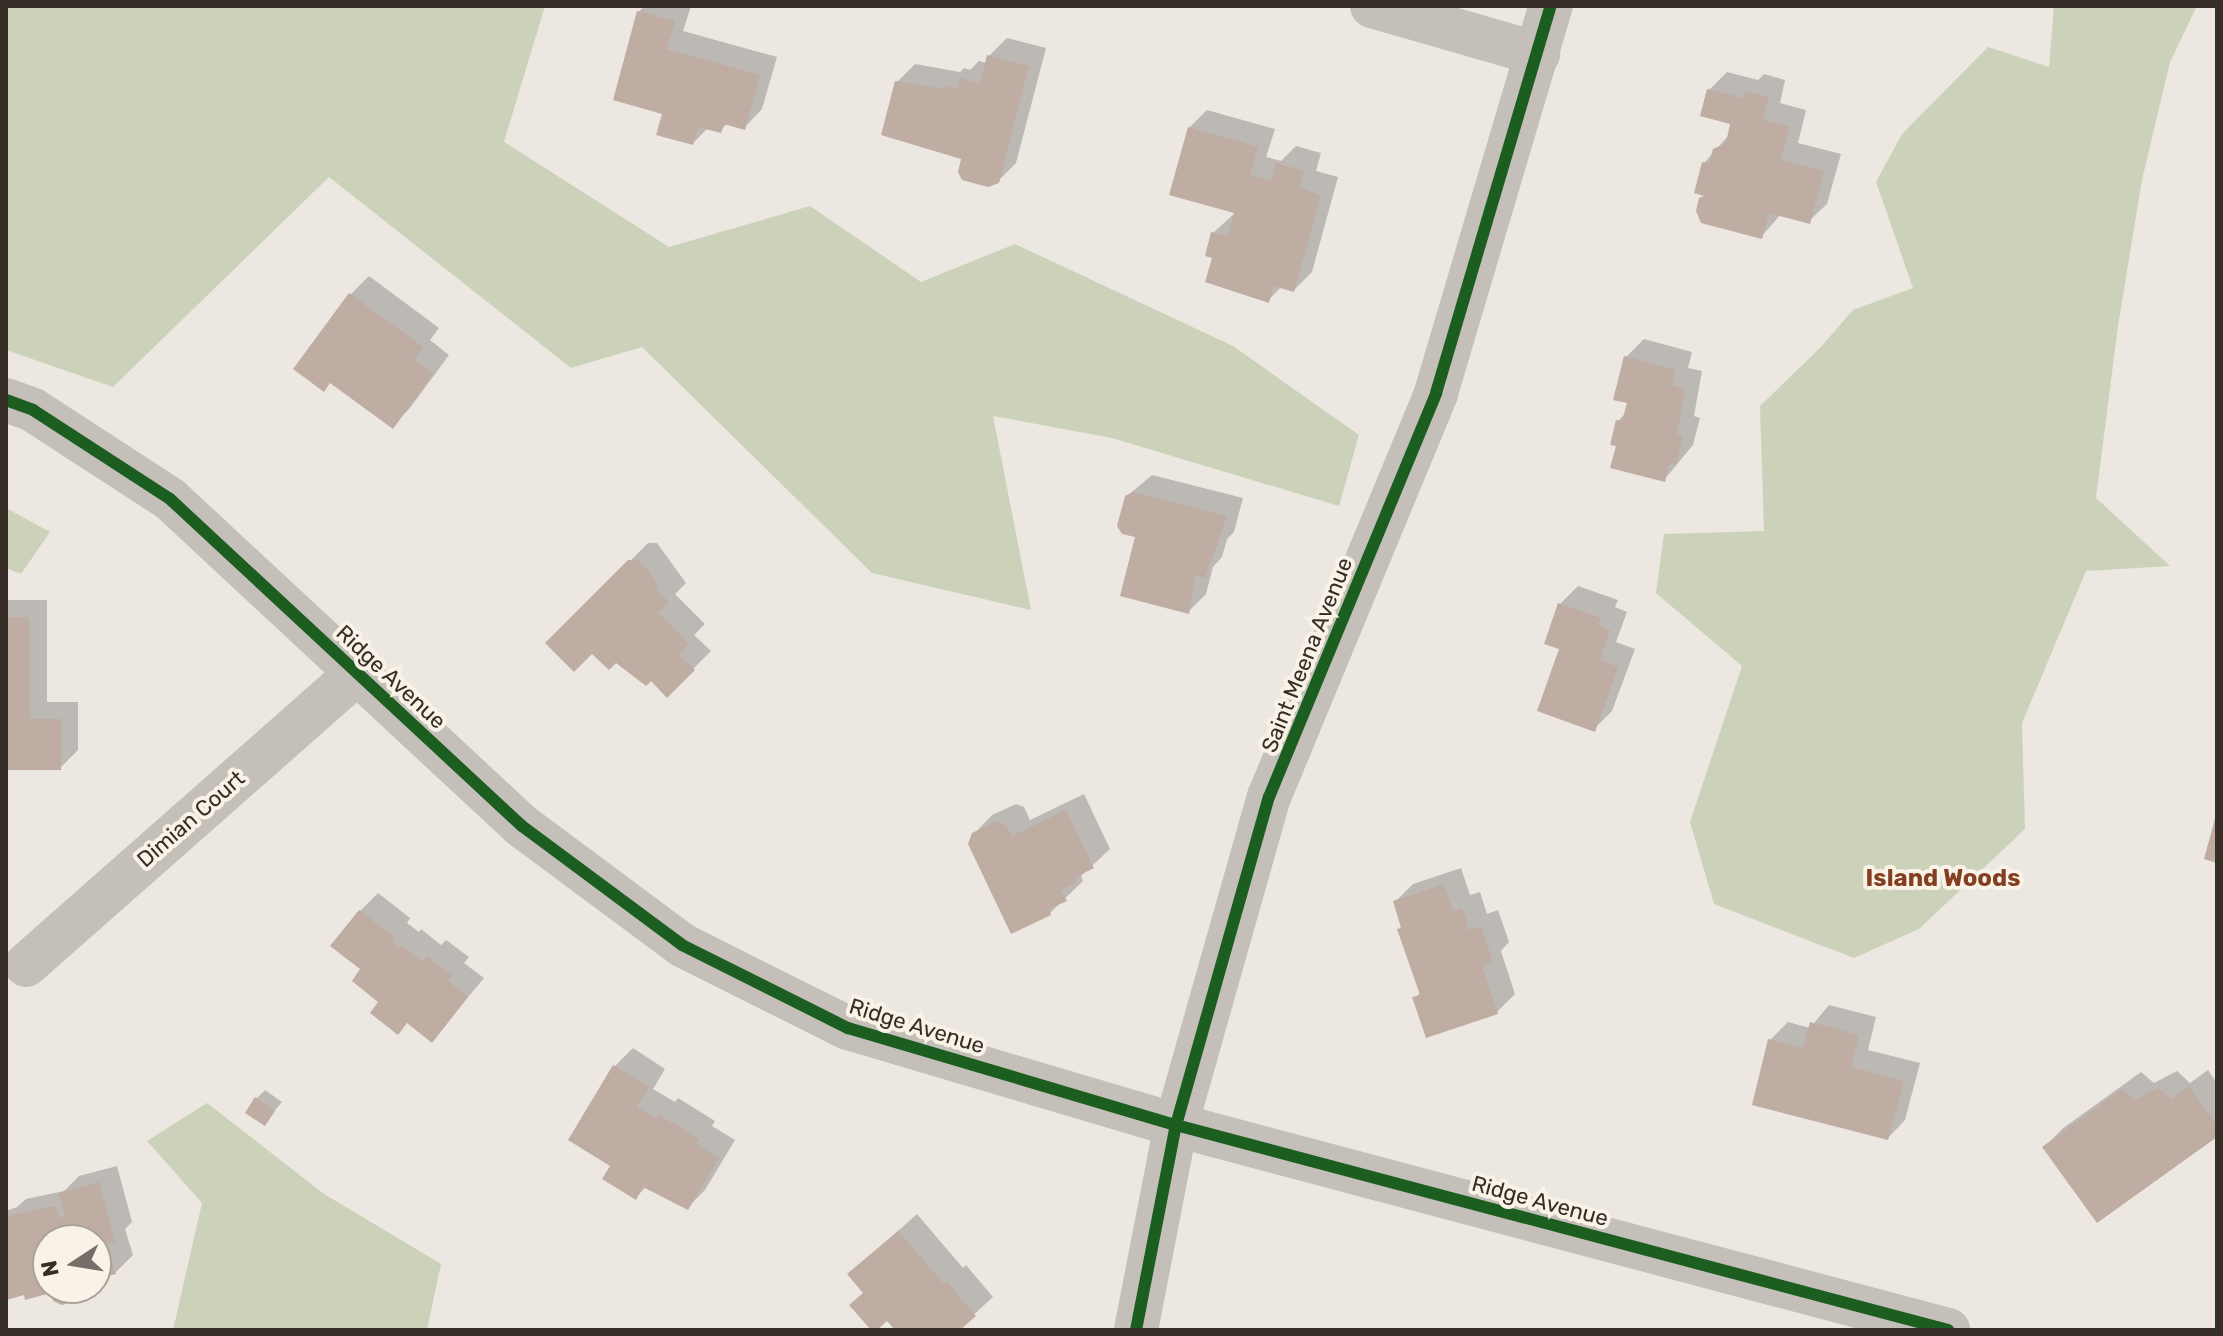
<!DOCTYPE html>
<html>
<head>
<meta charset="utf-8">
<style>
	body { margin:0 }
	#map { position:relative; width:2223px; height:1336px; overflow:hidden; background:#ece7e0; font-family:Rubik,sans-serif }
	div>[style] { position:absolute }
	.green>* { inset:0; background:#ccd2ba }
	.shadow>* { inset:0; background:#0003 }
	.building>* { inset:0; background:#bfaca2 }
	.minor>* { height:44px; margin:-22px; padding:0 22px; transform-origin:22px; border-radius:22px; background:#c5bfb9 }
	.cycleway>* { height:12px; margin:-6px; padding:0 6px; transform-origin:6px; border-radius:6px; background:#1b5e20 }
	span { translate:-50% -50%; white-space:nowrap; text-align:center; line-height:1.15; -webkit-text-stroke:8px #f9f2e7; paint-order:stroke }
	.street-label { font-size:22px; color:#362d27 }
	.neighbourhood-label { font-size:24px; color:#843e21; font-weight:700 }
	.frame { position:absolute; inset:0; border:8px solid #362d27; pointer-events:none }
	.north { position:absolute; left:32px; top:1224px; width:80px; height:80px; box-sizing:border-box; background:#f9f2e7; border:2px solid #aba39a; border-radius:50%; rotate:258deg; font-size:22px; font-weight:700; line-height:32px; text-align:center; color:#362d27 }
	.north::after { content:''; display:block; margin:auto; width:28px; height:36px; background:#766e68; clip-path:polygon(50% 0,100% 100%,50% 72%,0 100%) }
</style>
</head>
<body>
<div id="map">
	<div class="green">
		<div style="clip-path:polygon(6px 6px,545px 6px,504px 142px,669px 247px,810px 206px,921px 282px,1015px 244px,1233px 346px,1359px 435px,1339px 506px,1112px 438px,993px 416px,1031px 610px,872px 573px,642px 347px,571px 368px,329px 177px,113px 387px,6px 350px)"></div>
		<div style="clip-path:polygon(2054px 6px,2197px 6px,2170px 62px,2142px 180px,2118px 326px,2096px 498px,2170px 566px,2086px 571px,2022px 723px,2025px 829px,1919px 929px,1854px 958px,1714px 904px,1690px 822px,1742px 666px,1656px 593px,1664px 534px,1764px 531px,1760px 406px,1820px 348px,1853px 310px,1913px 288px,1876px 182px,1902px 134px,1988px 47px,2049px 67px)"></div>
		<div style="clip-path:polygon(6px 508px,50px 532px,21px 574px,6px 568px)"></div>
		<div style="clip-path:polygon(207px 1103px,324px 1194px,441px 1264px,427px 1330px,173px 1330px,202px 1203px,147px 1141px)"></div>
	</div>
	<div class="shadow">
		<div style="clip-path:polygon(645px 6px,691px 6px,683px 31px,777px 57px,762px 109px,745px 127px,728px 123px,720px 131px,708px 128px,693px 143px,664px 113px,638px 12px)"></div>
		<div style="clip-path:polygon(1007px 38px,1046px 48px,1016px 163px,998px 181px,964px 157px,897px 82px,915px 64px,960px 72px,964px 68px,970px 70px,979px 61px,987px 63px,989px 56px)"></div>
		<div style="clip-path:polygon(1727px 72px,1758px 80px,1764px 74px,1785px 80px,1780px 103px,1806px 110px,1798px 143px,1841px 154px,1827px 204px,1809px 221px,1781px 214px,1761px 237px,1706px 194px,1696px 192px,1704px 163px,1729px 135px,1732px 122px,1709px 90px)"></div>
		<div style="clip-path:polygon(1207px 110px,1275px 129px,1266px 157px,1281px 161px,1296px 146px,1321px 153px,1316px 171px,1338px 177px,1312px 272px,1294px 290px,1282px 286px,1268px 301px,1214px 257px,1213px 233px,1236px 212px,1189px 128px)"></div>
		<div style="clip-path:polygon(369px 276px,439px 328px,430px 340px,449px 355px,410px 408px,392px 426px,332px 381px,296px 368px,351px 294px)"></div>
		<div style="clip-path:polygon(1644px 339px,1692px 352px,1688px 368px,1702px 371px,1694px 416px,1700px 418px,1693px 445px,1664px 480px,1619px 445px,1618px 421px,1626px 413px,1629px 402px,1626px 357px)"></div>
		<div style="clip-path:polygon(1152px 475px,1243px 498px,1234px 532px,1227px 539px,1222px 557px,1213px 567px,1206px 594px,1188px 612px,1138px 536px,1126px 497px)"></div>
		<div style="clip-path:polygon(648px 543px,657px 543px,686px 583px,675px 594px,705px 624px,694px 635px,711px 651px,667px 695px,651px 678px,616px 660px,592px 651px,548px 643px)"></div>
		<div style="clip-path:polygon(1578px 586px,1618px 600px,1615px 607px,1627px 612px,1616px 642px,1635px 649px,1612px 711px,1594px 729px,1562px 648px,1547px 643px,1560px 604px)"></div>
		<div style="clip-path:polygon(6px 600px,47px 600px,47px 702px,78px 702px,78px 750px,60px 768px,6px 768px)"></div>
		<div style="clip-path:polygon(1084px 794px,1110px 849px,1081px 876px,1083px 881px,1050px 913px,974px 834px,992px 815px,1016px 804px,1024px 807px,1030px 820px)"></div>
		<div style="clip-path:polygon(1461px 868px,1470px 895px,1480px 892px,1487px 914px,1498px 910px,1509px 942px,1501px 951px,1515px 994px,1497px 1012px,1427px 1035px,1415px 998px,1421px 992px,1399px 929px,1402px 926px,1395px 902px,1413px 884px)"></div>
		<div style="clip-path:polygon(378px 893px,410px 918px,407px 923px,419px 932px,421px 929px,441px 945px,446px 940px,469px 957px,464px 963px,484px 978px,432px 1040px,381px 1002px,363px 969px,360px 911px)"></div>
		<div style="clip-path:polygon(1829px 1005px,1876px 1017px,1868px 1050px,1920px 1063px,1905px 1120px,1888px 1138px,1770px 1040px,1788px 1022px,1810px 1028px)"></div>
		<div style="clip-path:polygon(633px 1048px,665px 1069px,653px 1089px,675px 1102px,678px 1098px,715px 1121px,712px 1126px,735px 1140px,705px 1190px,687px 1208px,646px 1187px,636px 1197px,613px 1165px,615px 1066px)"></div>
		<div style="clip-path:polygon(2208px 1070px,2217px 1083px,2217px 1134px,2045px 1147px,2062px 1129px,2141px 1072px,2154px 1083px,2177px 1071px,2190px 1083px)"></div>
		<div style="clip-path:polygon(265px 1090px,282px 1102px,264px 1123px,256px 1099px)"></div>
		<div style="clip-path:polygon(117px 1166px,132px 1222px,125px 1229px,133px 1255px,115px 1273px,96px 1278px,96px 1240px,48px 1240px,48px 1288px,87px 1288px,76px 1298px,52px 1290px,6px 1298px,6px 1211px,17px 1207px,26px 1199px,64px 1191px,79px 1176px)"></div>
		<div style="clip-path:polygon(917px 1214px,963px 1268px,966px 1265px,993px 1297px,957px 1330px,897px 1330px,887px 1318px,873px 1330px,865px 1292px,850px 1274px)"></div>
	</div>
	<div class="building">
		<div style="clip-path:polygon(637px 11px,675px 21px,667px 49px,760px 75px,745px 130px,724px 124px,721px 133px,698px 127px,693px 145px,656px 135px,662px 114px,613px 100px)"></div>
		<div style="clip-path:polygon(987px 55px,1029px 66px,999px 183px,988px 187px,962px 180px,958px 172px,961px 159px,881px 135px,895px 81px,942px 89px,944px 85px,957px 89px,960px 78px,980px 84px)"></div>
		<div style="clip-path:polygon(1707px 89px,1743px 98px,1745px 91px,1769px 97px,1763px 120px,1789px 127px,1781px 160px,1824px 171px,1810px 224px,1769px 213px,1762px 239px,1701px 223px,1696px 211px,1699px 198px,1704px 196px,1694px 193px,1702px 162px,1709px 164px,1713px 149px,1726px 143px,1730px 124px,1700px 116px)"></div>
		<div style="clip-path:polygon(1188px 127px,1258px 147px,1250px 175px,1271px 181px,1276px 163px,1304px 171px,1300px 188px,1321px 195px,1294px 292px,1273px 286px,1269px 303px,1205px 282px,1212px 258px,1205px 256px,1211px 232px,1228px 236px,1234px 213px,1169px 195px)"></div>
		<div style="clip-path:polygon(349px 293px,423px 347px,414px 359px,433px 374px,393px 429px,330px 383px,324px 392px,293px 369px)"></div>
		<div style="clip-path:polygon(1624px 356px,1676px 370px,1672px 385px,1685px 389px,1677px 434px,1683px 436px,1676px 465px,1669px 464px,1665px 482px,1610px 468px,1616px 446px,1610px 445px,1616px 420px,1622px 421px,1627px 403px,1613px 400px)"></div>
		<div style="clip-path:polygon(1133px 492px,1227px 516px,1205px 578px,1195px 575px,1189px 614px,1120px 596px,1135px 537px,1122px 534px,1117px 526px,1125px 496px)"></div>
		<div style="clip-path:polygon(628px 560px,639px 560px,656px 581px,657px 590px,669px 602px,658px 613px,689px 643px,678px 654px,695px 670px,667px 698px,651px 681px,646px 686px,616px 663px,609px 670px,592px 654px,574px 672px,545px 643px)"></div>
		<div style="clip-path:polygon(1558px 603px,1601px 618px,1598px 625px,1610px 630px,1600px 660px,1618px 667px,1595px 732px,1537px 711px,1559px 649px,1544px 644px)"></div>
		<div style="clip-path:polygon(6px 617px,29px 617px,30px 719px,61px 719px,61px 770px,6px 770px)"></div>
		<div style="clip-path:polygon(1066px 810px,1094px 868px,1074px 878px,1077px 883px,1061px 890px,1067px 901px,1049px 909px,1051px 915px,1011px 934px,968px 844px,972px 833px,997px 821px,1006px 825px,1012px 836px)"></div>
		<div style="clip-path:polygon(2216px 815px,2217px 815px,2217px 863px,2204px 859px)"></div>
		<div style="clip-path:polygon(1444px 884px,1453px 911px,1462px 908px,1469px 930px,1481px 926px,1493px 962px,1482px 966px,1498px 1014px,1426px 1038px,1412px 997px,1420px 995px,1397px 929px,1401px 928px,1393px 901px)"></div>
		<div style="clip-path:polygon(359px 910px,394px 937px,391px 941px,400px 949px,402px 946px,422px 962px,427px 956px,452px 976px,448px 981px,468px 997px,432px 1043px,407px 1023px,398px 1035px,370px 1013px,378px 1002px,352px 981px,360px 969px,330px 946px)"></div>
		<div style="clip-path:polygon(1810px 1022px,1859px 1035px,1851px 1067px,1904px 1081px,1888px 1140px,1752px 1105px,1768px 1039px,1803px 1048px)"></div>
		<div style="clip-path:polygon(613px 1065px,649px 1087px,637px 1107px,657px 1119px,659px 1115px,699px 1139px,696px 1144px,719px 1158px,688px 1210px,643px 1187px,636px 1200px,602px 1179px,610px 1166px,568px 1140px)"></div>
		<div style="clip-path:polygon(2189px 1086px,2217px 1125px,2217px 1137px,2097px 1223px,2042px 1147px,2122px 1089px,2135px 1100px,2158px 1088px,2171px 1099px)"></div>
		<div style="clip-path:polygon(255px 1097px,275px 1111px,265px 1126px,245px 1113px)"></div>
		<div style="clip-path:polygon(99px 1182px,115px 1242px,107px 1244px,116px 1274px,96px 1279px,96px 1240px,48px 1240px,48px 1288px,81px 1288px,78px 1300px,62px 1305px,53px 1301px,51px 1293px,25px 1300px,24px 1295px,6px 1300px,6px 1216px,56px 1206px,59px 1218px,65px 1216px,59px 1193px)"></div>
		<div style="clip-path:polygon(898px 1231px,944px 1284px,947px 1282px,976px 1316px,960px 1330px,895px 1330px,887px 1321px,877px 1330px,871px 1330px,849px 1305px,863px 1293px,847px 1274px)"></div>
	</div>
	<div class="minor">
		<div style="left:1372px;top:6px;width:173px;rotate:16.1deg"></div>
		<div style="left:6px;top:400px;width:29px;rotate:20deg"></div>
		<div style="left:33px;top:410px;width:163px;rotate:33deg"></div>
		<div style="left:170px;top:499px;width:480px;rotate:42.9deg"></div>
		<div style="left:522px;top:826px;width:199px;rotate:36.6deg"></div>
		<div style="left:682px;top:945px;width:186px;rotate:26.6deg"></div>
		<div style="left:848px;top:1028px;width:342px;rotate:16.5deg"></div>
		<div style="left:1176px;top:1125px;width:799px;rotate:14.87deg"></div>
		<div style="left:26px;top:965px;width:441px;rotate:-41.4deg"></div>
		<div style="left:1136px;top:1330px;width:209px;rotate:-79deg"></div>
		<div style="left:1176px;top:1125px;width:341px;rotate:-74.2deg"></div>
		<div style="left:1269px;top:797px;width:437px;rotate:-67.5deg"></div>
		<div style="left:1436px;top:393px;width:404px;rotate:-73.5deg"></div>
	</div>
	<div class="cycleway">
		<div style="left:6px;top:400px;width:29px;rotate:20deg"></div>
		<div style="left:33px;top:410px;width:163px;rotate:33deg"></div>
		<div style="left:170px;top:499px;width:480px;rotate:42.9deg"></div>
		<div style="left:522px;top:826px;width:199px;rotate:36.6deg"></div>
		<div style="left:682px;top:945px;width:186px;rotate:26.6deg"></div>
		<div style="left:848px;top:1028px;width:342px;rotate:16.5deg"></div>
		<div style="left:1176px;top:1125px;width:799px;rotate:14.87deg"></div>
		<div style="left:1136px;top:1330px;width:209px;rotate:-79deg"></div>
		<div style="left:1176px;top:1125px;width:341px;rotate:-74.2deg"></div>
		<div style="left:1269px;top:797px;width:437px;rotate:-67.5deg"></div>
		<div style="left:1436px;top:393px;width:404px;rotate:-73.5deg"></div>
	</div>
	<div class="street-label">
		<span style="left:1307px;top:655px;rotate:-68deg">Saint Meena Avenue</span>
		<span style="left:391px;top:677px;rotate:43deg">Ridge Avenue</span>
		<span style="left:191px;top:819px;rotate:-41deg">Dimian Court</span>
		<span style="left:917px;top:1026px;rotate:17deg">Ridge Avenue</span>
		<span style="left:1540px;top:1201px;rotate:15deg">Ridge Avenue</span>
	</div>
	<div class="neighbourhood-label">
		<span style="left:1943px;top:879px">Island Woods</span>
	</div>
	<div class="frame"></div>
	<div class="north">N</div>
</div>
</body>
</html>
